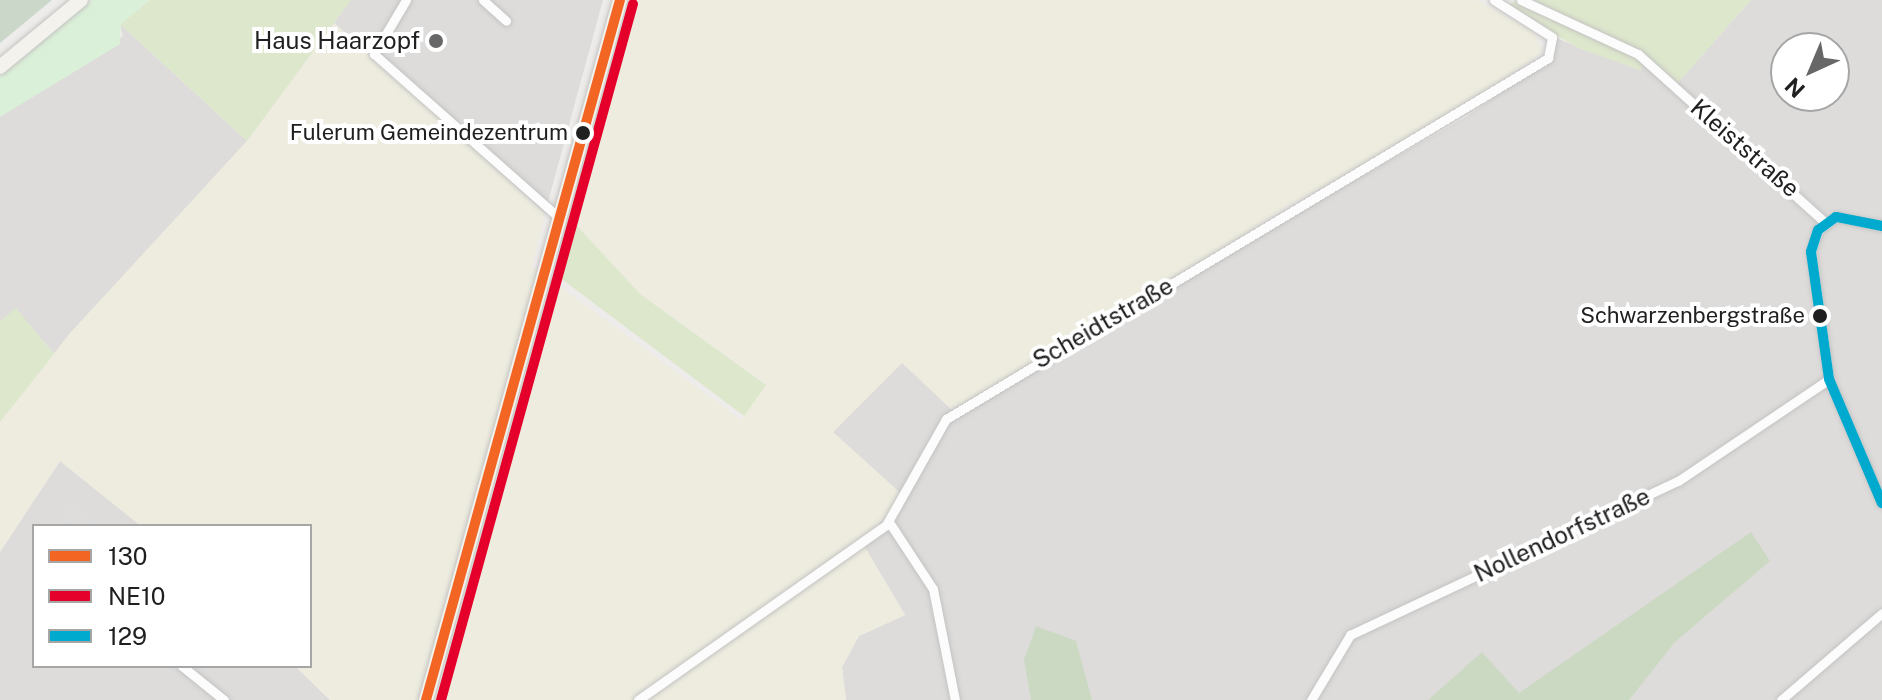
<!DOCTYPE html>
<html>
<head>
<meta charset="utf-8">
<style>
	body { margin:0 }
	#map { position:relative; width:1882px; height:700px; overflow:hidden; background:#eeecea; font-family:"Public Sans",sans-serif }
	div>[style] { position:absolute }
	.residential>* { inset:0; background:#dddcdb }
	.farmland>* { inset:0; background:#edecdf }
	.grass>* { inset:0; background:#dde7cc }
	.forest>* { inset:0; background:#ccd9c2 }
	.cemetery>* { inset:0; background:#cad7c9 }
	.park>* { inset:0; background:#dbf0d9 }
	.parking>* { inset:0; background:#dedddc }
	.roads { filter:drop-shadow(0 0 2px #c4c3c2) drop-shadow(0 0 2px #c4c3c2) }
	.street>* { height:9px; margin:-4.5px; padding:0 4.5px; transform-origin:4.5px; border-radius:4.5px; background:#fcfcfc }
	.secondary>* { height:14px; margin:-7px; padding:0 7px; transform-origin:7px; border-radius:7px; background:#f3f2ed }
	.bus-1>* { height:10px; margin:-5px; padding:0 5px; transform-origin:5px; border-radius:5px; background:#f26522 }
	.bus-2>* { height:10px; margin:-5px; padding:0 5px; transform-origin:5px; border-radius:5px; background:#e4002b }
	.bus-3>* { height:10px; margin:-5px; padding:0 5px; transform-origin:5px; border-radius:5px; background:#00a9ce }
	.dots>* { width:22px; height:22px; translate:-50% -50%; box-sizing:border-box; border:4px solid #fff; border-radius:50% }
	span { translate:-50% -50%; white-space:nowrap; text-align:center; line-height:1.15; -webkit-text-stroke:8px #fff; paint-order:stroke }
	.bus-label { font-size:22px; color:#202020 }
	.right { translate:-100% -50%; text-align:right }
	.poi-label { font-size:24px; color:#202020 }
	.street-label { font-size:24px; color:#202020 }
	.legend { position:absolute; left:32px; top:524px; width:280px; height:144px; box-sizing:border-box; background:#fff; border:2px solid #a6a6a6; margin:0; padding:10px 14px; list-style:none; font-size:24px; color:#202020 }
	.legend li { display:flex; align-items:center; gap:16px; height:40px }
	.legend b { width:40px; border:2px solid #a6a6a6 }
	.north { position:absolute; left:1770px; top:32px; width:80px; height:80px; box-sizing:border-box; background:#fff; border:2px solid #a6a6a6; border-radius:50%; rotate:224deg; font-size:22px; font-weight:700; line-height:32px; text-align:center; color:#202020 }
	.north::after { content:''; display:block; margin:auto; width:28px; height:36px; background:#686767; clip-path:polygon(50% 0,100% 100%,50% 72%,0 100%) }
</style>
</head>
<body>
<div id="map">
	<div class="residential">
		<div style="clip-path:polygon(351px 0,603px 0,545px 213px,334px 23px)"></div>
		<div style="clip-path:polygon(evenodd,1751px 0,1882px 0,1882px 700px,846px 700px,842px 667px,859px 636px,905px 615px,862px 543px,833px 432px,902px 362px,952px 410px,1466px 117px,1549px 59px,1553px 37px,1640px 70px,1645px 62px,1673px 88px,1751px 0,1786px 48px,1834px 48px,1834px 96px,1786px 96px,1786px 48px)"></div>
		<div style="clip-path:polygon(120px 24px,247px 141px,54px 354px,16px 309px,0 321px,0 117px,123px 36px)"></div>
		<div style="clip-path:polygon(60px 461px,141px 526px,34px 526px,34px 666px,295px 666px,330px 700px,0 700px,0 552px)"></div>
	</div>
	<div class="farmland">
		<div style="clip-path:polygon(627px 0,1476px 0,1532px 31px,1543px 52px,1428px 131px,1285px 207px,1177px 280px,952px 410px,902px 363px,833px 432px,905px 497px,862px 542px,905px 615px,859px 636px,842px 667px,846px 700px,330px 700px,295px 666px,310px 666px,310px 526px,141px 526px,60px 461px,0 552px,0 422px,70px 333px,247px 141px,334px 23px,545px 213px,532px 266px,741px 420px,766px 384px,640px 294px,567px 215px)"></div>
	</div>
	<div class="grass">
		<div style="clip-path:polygon(150px 0,351px 0,247px 141px,120px 24px)"></div>
		<div style="clip-path:polygon(1525px 0,1751px 0,1676px 85px,1656px 67px)"></div>
		<div style="clip-path:polygon(1515px 1px,1616px 44px,1645px 62px,1640px 70px,1578px 48px,1507px 6px)"></div>
		<div style="clip-path:polygon(567px 215px,640px 294px,766px 385px,744px 416px,555px 274px)"></div>
		<div style="clip-path:polygon(16px 308px,54px 354px,0 422px,0 321px)"></div>
	</div>
	<div class="forest">
		<div style="clip-path:polygon(1751px 532px,1770px 561px,1675px 642px,1629px 700px,1428px 700px,1482px 652px,1519px 693px)"></div>
		<div style="clip-path:polygon(1036px 626px,1076px 641px,1092px 700px,1031px 700px,1024px 660px)"></div>
	</div>
	<div class="cemetery">
		<div style="clip-path:polygon(0 0,52px 0,0 43px)"></div>
	</div>
	<div class="park">
		<div style="clip-path:polygon(91px 0,150px 0,121px 24px,120px 44px,0 117px,0 75px)"></div>
	</div>
	<div class="parking">
		<div style="clip-path:polygon(71px 504px,96px 526px,72px 526px,60px 515px)"></div>
	</div>
	<div class="roads">
		<div class="street">
			<div style="left:406px;top:0;width:63px;rotate:120.7deg"></div>
			<div style="left:374px;top:54px;width:246px;rotate:41.5deg"></div>
			<div style="left:483px;top:0;width:31px;rotate:42deg"></div>
			<div style="left:1521px;top:0;width:129px;rotate:24.8deg"></div>
			<div style="left:1638px;top:54px;width:253px;rotate:42deg"></div>
			<div style="left:1882px;top:226px;width:47px;rotate:-168.9deg"></div>
			<div style="left:1836px;top:217px;width:22px;rotate:144deg"></div>
			<div style="left:1818px;top:230px;width:23px;rotate:108deg"></div>
			<div style="left:1811px;top:252px;width:128px;rotate:81.9deg"></div>
			<div style="left:1829px;top:379px;width:135px;rotate:66.9deg"></div>
			<div style="left:889px;top:522px;width:80px;rotate:56.7deg"></div>
			<div style="left:933px;top:589px;width:113px;rotate:78.8deg"></div>
			<div style="left:182px;top:666px;width:54px;rotate:39deg"></div>
			<div style="left:638px;top:700px;width:304px;rotate:-35.2deg"></div>
			<div style="left:886px;top:525px;width:122px;rotate:-60.5deg"></div>
			<div style="left:946px;top:419px;width:702px;rotate:-30.95deg"></div>
			<div style="left:1548px;top:58px;width:21px;rotate:-79deg"></div>
			<div style="left:1552px;top:37px;width:69px;rotate:-147.5deg"></div>
			<div style="left:1311px;top:700px;width:76px;rotate:-59deg"></div>
			<div style="left:1350px;top:635px;width:362px;rotate:-25.2deg"></div>
			<div style="left:1678px;top:481px;width:182px;rotate:-34deg"></div>
			<div style="left:1781px;top:700px;width:133px;rotate:-40.7deg"></div>
		</div>
		<div class="secondary">
			<div style="left:0;top:67px;width:105px;rotate:-39.6deg"></div>
			<div style="left:426px;top:700px;width:726px;rotate:-74.51deg"></div>
		</div>
	</div>
	<div class="bus-1">
		<div style="left:426px;top:700px;width:726px;rotate:-74.51deg"></div>
	</div>
	<div class="bus-2">
		<div style="left:441px;top:700px;width:722px;rotate:-74.58deg"></div>
	</div>
	<div class="bus-3">
		<div style="left:1882px;top:226px;width:47px;rotate:-168.9deg"></div>
		<div style="left:1836px;top:217px;width:22px;rotate:144deg"></div>
		<div style="left:1818px;top:230px;width:23px;rotate:108deg"></div>
		<div style="left:1811px;top:252px;width:128px;rotate:81.9deg"></div>
		<div style="left:1829px;top:379px;width:135px;rotate:66.9deg"></div>
	</div>
	<div class="dots">
		<div style="left:436px;top:41px;background:#686767"></div>
		<div style="left:583px;top:133px;background:#202020"></div>
		<div style="left:1820px;top:316px;background:#202020"></div>
	</div>
	<div class="bus-label">
		<span class="right" style="left:568px;top:133px">Fulerum Gemeindezentrum</span>
		<span class="right" style="left:1805px;top:316px">Schwarzenbergstraße</span>
	</div>
	<div class="poi-label">
		<span class="right" style="left:420px;top:41px">Haus Haarzopf</span>
	</div>
	<div class="street-label">
		<span style="left:1745px;top:148px;rotate:41deg">Kleiststraße</span>
		<span style="left:1103px;top:323px;rotate:-30deg">Scheidtstraße</span>
		<span style="left:1562px;top:535px;rotate:-25deg">Nollendorfstraße</span>
	</div>
	<ul class="legend">
	<li><b style="height:10px;background:#f26522"></b>130</li>
	<li><b style="height:10px;background:#e4002b"></b>NE10</li>
	<li><b style="height:10px;background:#00a9ce"></b>129</li>
	</ul>
	<div class="north">N</div>
</div>
</body>
</html>
